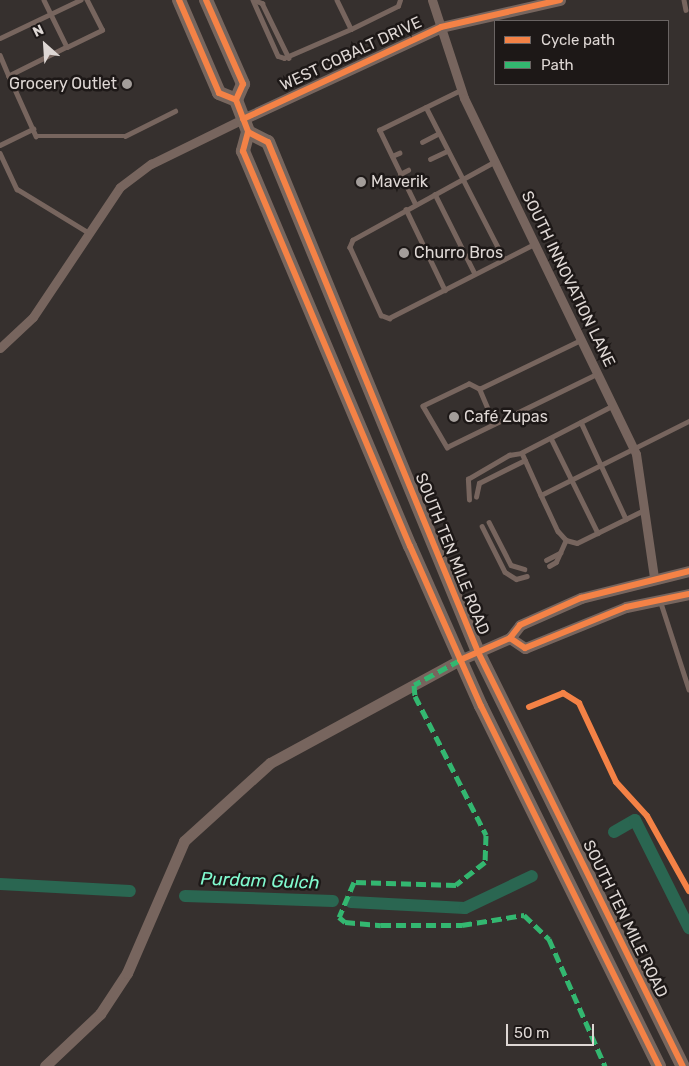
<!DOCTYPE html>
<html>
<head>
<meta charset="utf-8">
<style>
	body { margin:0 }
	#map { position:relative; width:689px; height:1066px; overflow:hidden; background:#36302e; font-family:Rubik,sans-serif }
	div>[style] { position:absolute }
	.canal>* { height:12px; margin:-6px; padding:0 6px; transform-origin:6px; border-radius:6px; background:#2a6651 }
	.service>* { height:4.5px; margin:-2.25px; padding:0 2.25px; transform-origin:2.25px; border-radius:2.25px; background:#77655e }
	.minor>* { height:9px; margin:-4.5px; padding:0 4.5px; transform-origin:4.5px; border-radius:4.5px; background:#77655e }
	.tertiary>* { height:11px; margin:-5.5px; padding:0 5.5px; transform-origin:5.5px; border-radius:5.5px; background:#77655e }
	.primary>* { height:14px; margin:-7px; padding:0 7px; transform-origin:7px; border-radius:7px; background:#77665e }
	.quiet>* { height:5px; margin-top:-2.5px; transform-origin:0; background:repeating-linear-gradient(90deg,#33b770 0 10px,transparent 0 15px) }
	.cycleway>* { height:6px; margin:-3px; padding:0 3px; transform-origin:3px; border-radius:3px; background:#f48246 }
	.dots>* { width:14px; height:14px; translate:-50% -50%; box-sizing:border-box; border:2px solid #1d1817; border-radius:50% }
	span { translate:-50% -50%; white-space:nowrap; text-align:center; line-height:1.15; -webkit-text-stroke:5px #1d1817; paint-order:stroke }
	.street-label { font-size:16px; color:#ded7d4 }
	.poi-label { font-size:16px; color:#ded7d4 }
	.right { translate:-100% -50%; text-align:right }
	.left { translate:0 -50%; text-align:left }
	.water-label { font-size:18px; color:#81facf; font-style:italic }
	.legend { position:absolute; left:494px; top:20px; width:175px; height:65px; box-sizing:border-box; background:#1d1817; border:1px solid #6a6463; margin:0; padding:6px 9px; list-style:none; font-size:15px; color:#ded7d4 }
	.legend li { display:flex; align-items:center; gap:10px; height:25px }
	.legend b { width:25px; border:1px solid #6a6463 }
	.north { position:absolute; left:20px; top:20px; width:50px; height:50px; -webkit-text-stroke:4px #1d1817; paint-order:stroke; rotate:334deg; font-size:14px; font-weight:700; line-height:20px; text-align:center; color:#ded7d4 }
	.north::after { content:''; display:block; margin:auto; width:18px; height:22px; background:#ded7d4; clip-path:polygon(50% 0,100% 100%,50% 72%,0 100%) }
	.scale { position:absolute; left:506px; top:1024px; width:88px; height:22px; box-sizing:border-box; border:2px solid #ded7d4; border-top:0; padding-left:6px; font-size:15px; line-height:18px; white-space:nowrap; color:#ded7d4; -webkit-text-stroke:4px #1d1817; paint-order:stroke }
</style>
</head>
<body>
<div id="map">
	<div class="canal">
		<div style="left:614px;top:832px;width:24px;rotate:-30deg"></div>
		<div style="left:635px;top:820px;width:121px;rotate:63.4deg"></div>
		<div style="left:0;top:884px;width:130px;rotate:3.1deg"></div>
		<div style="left:185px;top:896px;width:148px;rotate:1.9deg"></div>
		<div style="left:351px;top:902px;width:114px;rotate:3deg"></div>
		<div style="left:465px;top:908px;width:74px;rotate:-25.5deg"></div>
	</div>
	<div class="service">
		<div style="left:44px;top:0;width:52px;rotate:63.9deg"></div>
		<div style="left:67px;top:47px;width:65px;rotate:153.4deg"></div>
		<div style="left:9px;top:76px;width:66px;rotate:65.8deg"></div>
		<div style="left:36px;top:136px;width:89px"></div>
		<div style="left:125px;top:136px;width:56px;rotate:-26.6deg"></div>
		<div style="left:253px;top:0;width:61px;rotate:65.9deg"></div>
		<div style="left:278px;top:56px;width:6px;rotate:18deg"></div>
		<div style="left:284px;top:58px;width:73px;rotate:-23.4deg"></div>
		<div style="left:254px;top:0;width:9px;rotate:21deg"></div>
		<div style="left:262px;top:3px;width:61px;rotate:63.9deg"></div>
		<div style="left:337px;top:0;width:32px;rotate:64deg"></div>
		<div style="left:351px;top:29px;width:52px;rotate:-26.1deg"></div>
		<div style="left:398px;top:6px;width:6px;rotate:-72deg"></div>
		<div style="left:684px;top:0;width:10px;rotate:79deg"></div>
		<div style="left:0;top:38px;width:89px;rotate:-25.4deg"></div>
		<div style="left:67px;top:47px;width:39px;rotate:-26deg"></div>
		<div style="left:102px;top:30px;width:34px;rotate:-117deg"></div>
		<div style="left:0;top:55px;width:23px;rotate:67deg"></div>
		<div style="left:426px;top:107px;width:171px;rotate:62.8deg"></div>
		<div style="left:422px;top:142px;width:18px;rotate:-27deg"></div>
		<div style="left:0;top:145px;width:37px;rotate:-26deg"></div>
		<div style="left:0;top:153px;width:40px;rotate:65deg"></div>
		<div style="left:17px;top:189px;width:81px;rotate:31.3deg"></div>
		<div style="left:392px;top:156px;width:8px;rotate:-23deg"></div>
		<div style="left:430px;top:159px;width:19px;rotate:-25deg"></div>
		<div style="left:495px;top:162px;width:162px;rotate:151.2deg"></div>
		<div style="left:353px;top:240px;width:8px;rotate:113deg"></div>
		<div style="left:350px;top:247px;width:75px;rotate:65.5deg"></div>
		<div style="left:381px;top:315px;width:9px;rotate:21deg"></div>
		<div style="left:389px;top:318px;width:163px;rotate:-27deg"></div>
		<div style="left:400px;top:174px;width:9px;rotate:-27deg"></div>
		<div style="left:435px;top:194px;width:89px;rotate:63.4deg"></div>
		<div style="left:415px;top:204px;width:82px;rotate:-115.9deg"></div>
		<div style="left:379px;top:130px;width:91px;rotate:-26deg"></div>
		<div style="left:406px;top:209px;width:90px;rotate:64.3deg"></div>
		<div style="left:479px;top:389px;width:11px;rotate:-153deg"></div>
		<div style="left:469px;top:384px;width:51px;rotate:154.4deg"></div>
		<div style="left:423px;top:406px;width:48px;rotate:59.7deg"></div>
		<div style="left:447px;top:447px;width:167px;rotate:-26deg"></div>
		<div style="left:613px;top:406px;width:102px;rotate:152.7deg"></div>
		<div style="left:522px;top:453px;width:46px;rotate:65.7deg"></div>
		<div style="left:541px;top:495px;width:165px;rotate:-26.6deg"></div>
		<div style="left:581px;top:422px;width:107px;rotate:65.1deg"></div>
		<div style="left:494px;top:424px;width:38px;rotate:-113deg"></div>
		<div style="left:479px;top:389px;width:113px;rotate:-25.7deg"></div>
		<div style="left:551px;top:438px;width:106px;rotate:63.7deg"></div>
		<div style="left:541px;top:495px;width:40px;rotate:65deg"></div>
		<div style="left:558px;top:531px;width:12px;rotate:48deg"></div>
		<div style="left:566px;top:540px;width:11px;rotate:15deg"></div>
		<div style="left:577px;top:543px;width:75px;rotate:-26.2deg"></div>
		<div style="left:476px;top:497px;width:14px;rotate:-78deg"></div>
		<div style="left:479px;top:483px;width:51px;rotate:-26.6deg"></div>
		<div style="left:469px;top:500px;width:21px;rotate:-93deg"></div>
		<div style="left:468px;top:479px;width:48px;rotate:-30.3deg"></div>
		<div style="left:509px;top:455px;width:13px;rotate:-9deg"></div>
		<div style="left:489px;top:522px;width:48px;rotate:62.9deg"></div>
		<div style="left:511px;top:565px;width:14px;rotate:17deg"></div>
		<div style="left:482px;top:526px;width:51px;rotate:63.4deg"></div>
		<div style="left:505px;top:572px;width:13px;rotate:32deg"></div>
		<div style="left:516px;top:579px;width:11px;rotate:-15deg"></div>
		<div style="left:546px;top:560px;width:16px;rotate:-27deg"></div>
		<div style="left:549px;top:566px;width:8px;rotate:-30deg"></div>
		<div style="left:556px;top:562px;width:24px;rotate:-66deg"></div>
		<div style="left:660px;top:600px;width:94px;rotate:72deg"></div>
	</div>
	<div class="minor">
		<div style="left:432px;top:0;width:103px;rotate:71.9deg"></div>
		<div style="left:464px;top:98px;width:395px;rotate:64.2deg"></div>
		<div style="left:636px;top:454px;width:124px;rotate:81.7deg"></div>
		<div style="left:0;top:348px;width:45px;rotate:-43.2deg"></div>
		<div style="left:33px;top:317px;width:156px;rotate:-56.2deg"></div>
		<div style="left:120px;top:187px;width:39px;rotate:-37deg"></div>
		<div style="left:151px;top:164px;width:102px;rotate:-26.1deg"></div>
	</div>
	<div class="tertiary">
		<div style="left:243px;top:119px;width:218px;rotate:-24.9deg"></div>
		<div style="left:441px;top:27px;width:122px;rotate:-12.8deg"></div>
		<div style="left:510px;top:638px;width:18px;rotate:34deg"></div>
		<div style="left:525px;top:648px;width:109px;rotate:-22.1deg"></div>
		<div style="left:626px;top:607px;width:64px;rotate:-11.7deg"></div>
		<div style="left:45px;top:1066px;width:76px;rotate:-43.4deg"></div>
		<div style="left:100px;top:1014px;width:49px;rotate:-56.6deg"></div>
		<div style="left:127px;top:973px;width:144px;rotate:-66.6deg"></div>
		<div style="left:184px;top:841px;width:116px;rotate:-42.2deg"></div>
		<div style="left:270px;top:763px;width:216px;rotate:-28.5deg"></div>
		<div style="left:460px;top:660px;width:55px;rotate:-23.7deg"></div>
		<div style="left:510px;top:638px;width:16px;rotate:-52deg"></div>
		<div style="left:520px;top:625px;width:67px;rotate:-23.9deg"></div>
		<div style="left:581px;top:598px;width:111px;rotate:-14deg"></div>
	</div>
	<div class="primary">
		<div style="left:179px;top:0;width:101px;rotate:66.7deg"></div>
		<div style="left:219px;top:93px;width:18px;rotate:22deg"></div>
		<div style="left:206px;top:0;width:92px;rotate:66.2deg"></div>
		<div style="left:243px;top:84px;width:17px;rotate:114deg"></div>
		<div style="left:236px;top:100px;width:34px;rotate:69deg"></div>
		<div style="left:248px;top:132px;width:20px;rotate:105deg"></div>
		<div style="left:243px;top:151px;width:429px;rotate:67.1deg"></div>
		<div style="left:410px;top:546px;width:175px;rotate:66.1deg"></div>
		<div style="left:481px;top:706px;width:402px;rotate:63.7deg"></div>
		<div style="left:248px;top:132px;width:22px;rotate:27deg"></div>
		<div style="left:268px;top:142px;width:552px;rotate:67.62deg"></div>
		<div style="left:478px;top:652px;width:462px;rotate:63.7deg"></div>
	</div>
	<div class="quiet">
		<div style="left:460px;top:660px;width:52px;rotate:151.5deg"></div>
		<div style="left:414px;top:685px;width:11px;rotate:85deg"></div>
		<div style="left:415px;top:696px;width:156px;rotate:62.9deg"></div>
		<div style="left:486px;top:835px;width:27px;rotate:92deg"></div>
		<div style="left:485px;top:862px;width:37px;rotate:142deg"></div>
		<div style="left:456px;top:885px;width:102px;rotate:-178.3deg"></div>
		<div style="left:354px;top:882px;width:38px;rotate:113deg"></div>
		<div style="left:339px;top:917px;width:8px;rotate:40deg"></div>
		<div style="left:345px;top:922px;width:36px;rotate:5deg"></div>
		<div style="left:381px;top:925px;width:81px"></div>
		<div style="left:462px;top:925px;width:63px;rotate:-9.2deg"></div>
		<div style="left:524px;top:915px;width:35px;rotate:44deg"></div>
		<div style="left:549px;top:939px;width:139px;rotate:66.2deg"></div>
	</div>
	<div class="cycleway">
		<div style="left:179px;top:0;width:101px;rotate:66.7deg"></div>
		<div style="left:219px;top:93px;width:18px;rotate:22deg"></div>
		<div style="left:206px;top:0;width:92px;rotate:66.2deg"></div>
		<div style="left:243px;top:84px;width:17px;rotate:114deg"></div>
		<div style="left:236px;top:100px;width:34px;rotate:69deg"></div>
		<div style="left:248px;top:132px;width:20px;rotate:105deg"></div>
		<div style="left:243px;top:151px;width:429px;rotate:67.1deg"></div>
		<div style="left:410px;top:546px;width:175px;rotate:66.1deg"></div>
		<div style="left:481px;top:706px;width:402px;rotate:63.7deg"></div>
		<div style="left:243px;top:119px;width:218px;rotate:-24.9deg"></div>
		<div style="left:441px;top:27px;width:122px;rotate:-12.8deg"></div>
		<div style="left:248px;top:132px;width:22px;rotate:27deg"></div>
		<div style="left:268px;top:142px;width:552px;rotate:67.62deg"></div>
		<div style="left:478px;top:652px;width:462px;rotate:63.7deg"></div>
		<div style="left:510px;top:638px;width:18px;rotate:34deg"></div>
		<div style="left:525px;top:648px;width:109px;rotate:-22.1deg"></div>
		<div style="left:626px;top:607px;width:64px;rotate:-11.7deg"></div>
		<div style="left:460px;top:660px;width:55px;rotate:-23.7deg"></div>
		<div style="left:510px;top:638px;width:16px;rotate:-52deg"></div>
		<div style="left:520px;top:625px;width:67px;rotate:-23.9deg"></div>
		<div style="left:581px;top:598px;width:111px;rotate:-14deg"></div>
		<div style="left:529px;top:707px;width:37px;rotate:-22deg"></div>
		<div style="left:563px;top:693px;width:19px;rotate:32deg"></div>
		<div style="left:579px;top:703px;width:87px;rotate:64.9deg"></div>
		<div style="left:616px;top:782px;width:46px;rotate:47.6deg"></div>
		<div style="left:647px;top:816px;width:86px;rotate:60.8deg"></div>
	</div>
	<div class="dots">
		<div style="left:127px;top:84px;background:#a39d9a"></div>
		<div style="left:361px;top:182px;background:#a39d9a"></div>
		<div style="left:404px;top:253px;background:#a39d9a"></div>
		<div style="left:454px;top:417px;background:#a39d9a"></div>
	</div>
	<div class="street-label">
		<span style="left:351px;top:54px;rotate:-25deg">WEST COBALT DRIVE</span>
		<span style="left:568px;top:279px;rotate:64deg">SOUTH INNOVATION LANE</span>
		<span style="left:452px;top:554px;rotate:68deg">SOUTH TEN MILE ROAD</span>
		<span style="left:625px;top:919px;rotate:64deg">SOUTH TEN MILE ROAD</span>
	</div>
	<div class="poi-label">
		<span class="right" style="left:117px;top:84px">Grocery Outlet</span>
		<span class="left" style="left:371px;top:182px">Maverik</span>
		<span class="left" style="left:414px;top:253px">Churro Bros</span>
		<span class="left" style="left:464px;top:417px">Café Zupas</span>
	</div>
	<div class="water-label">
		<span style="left:260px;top:881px;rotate:2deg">Purdam Gulch</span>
	</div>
	<ul class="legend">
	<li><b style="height:6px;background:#f48246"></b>Cycle path</li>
	<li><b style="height:6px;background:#33b770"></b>Path</li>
	</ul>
	<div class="north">N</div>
	<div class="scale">50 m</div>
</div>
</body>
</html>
